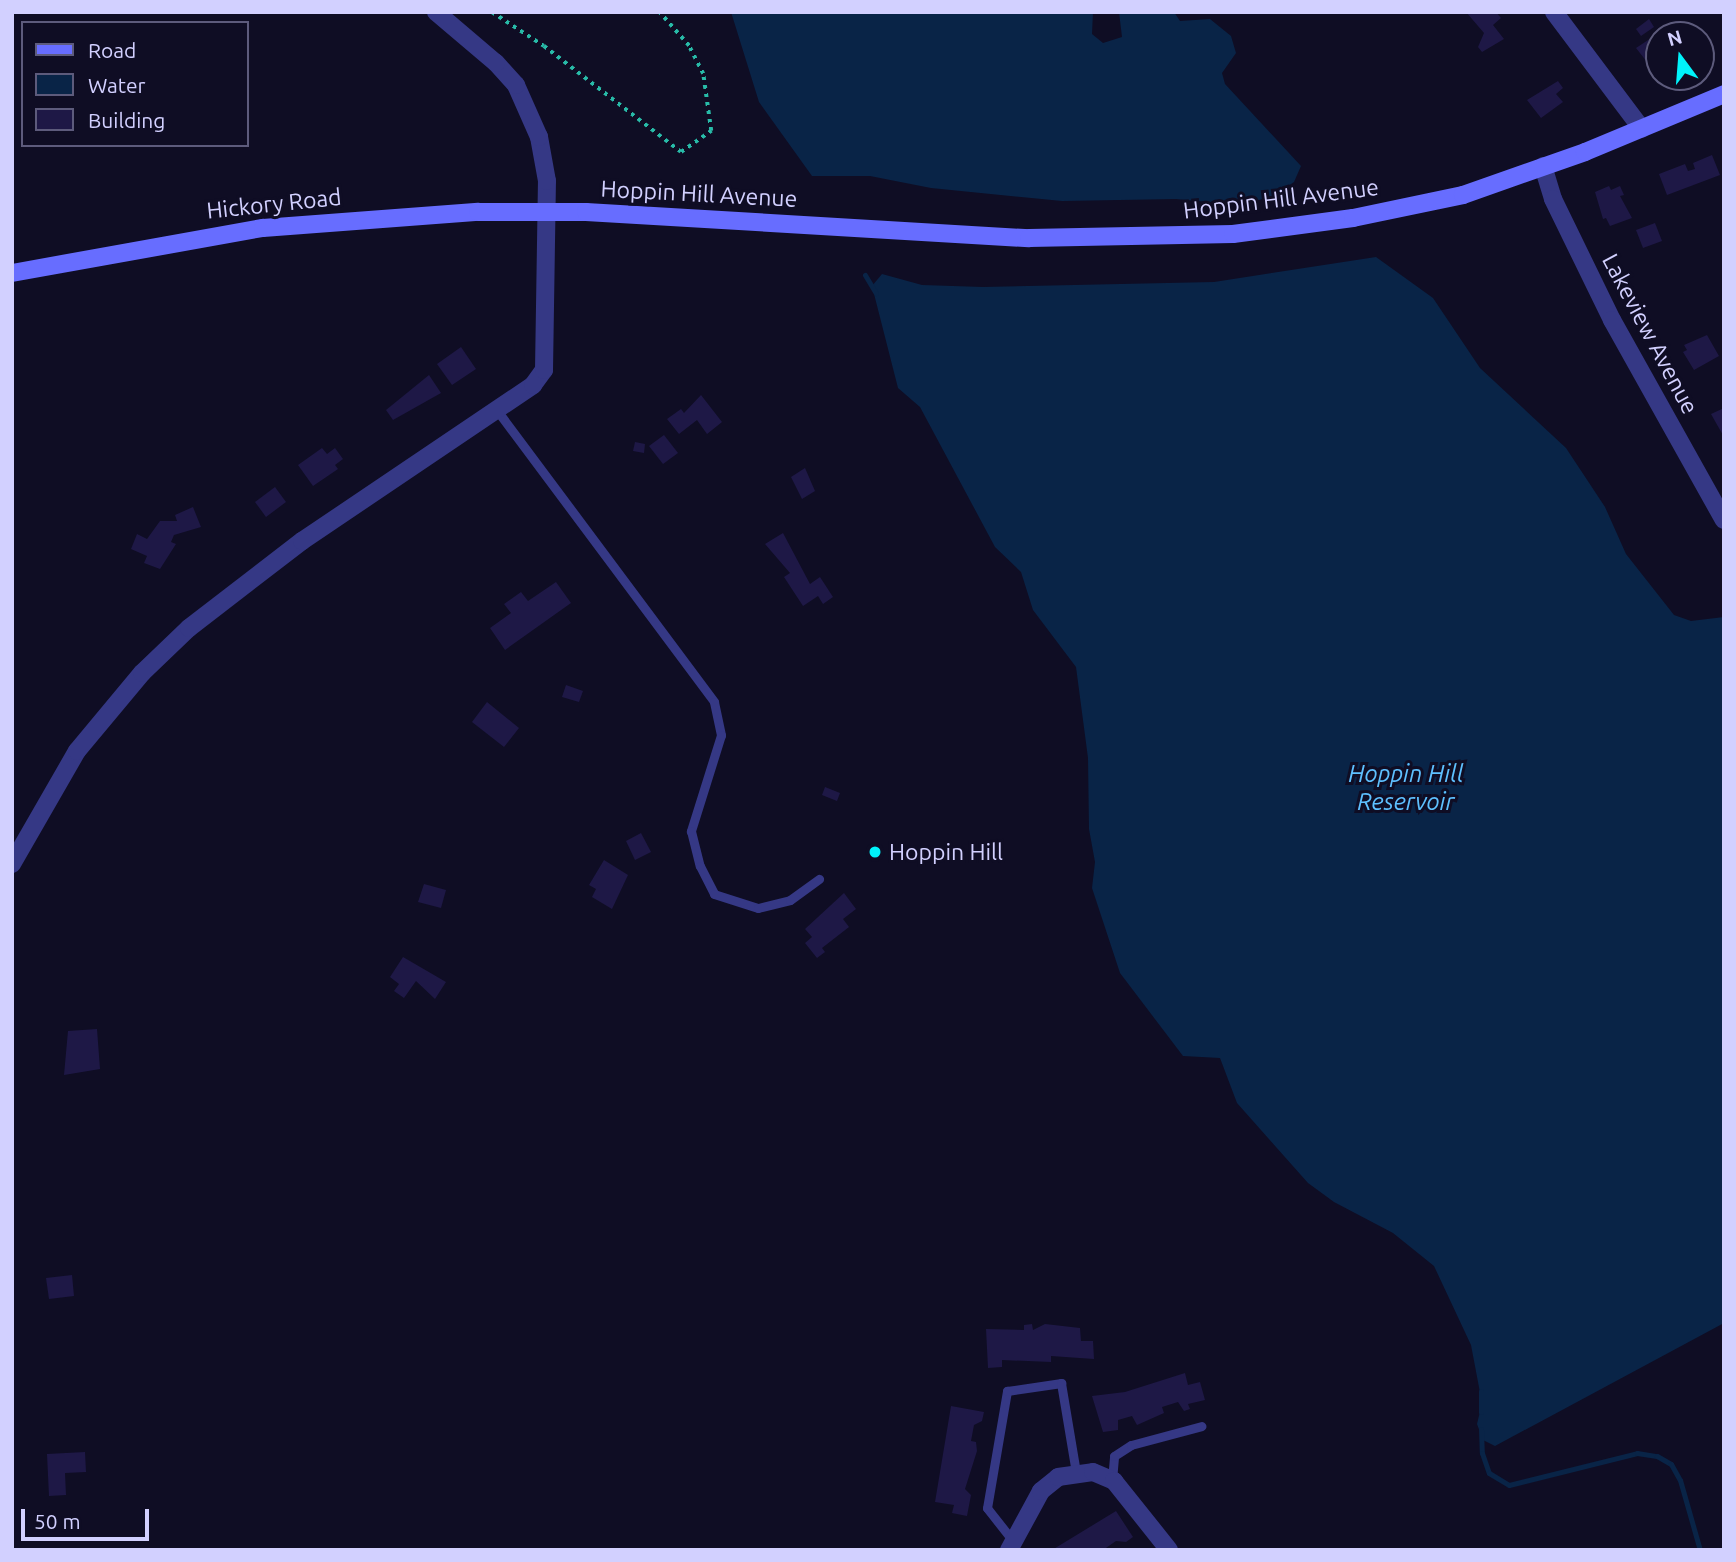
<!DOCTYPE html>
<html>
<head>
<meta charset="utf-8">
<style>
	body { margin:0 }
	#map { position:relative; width:1736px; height:1562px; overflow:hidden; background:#0f0d24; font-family:Ubuntu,sans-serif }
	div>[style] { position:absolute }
	.water>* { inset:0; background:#092447 }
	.stream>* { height:5px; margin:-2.5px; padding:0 2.5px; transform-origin:2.5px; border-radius:2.5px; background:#092447 }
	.building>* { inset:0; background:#1e1846 }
	.path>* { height:3.5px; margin-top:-1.75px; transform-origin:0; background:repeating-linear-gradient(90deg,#28bba8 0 3.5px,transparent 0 8.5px) }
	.service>* { height:9px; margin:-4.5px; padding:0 4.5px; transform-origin:4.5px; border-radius:4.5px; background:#353885 }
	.minor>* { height:18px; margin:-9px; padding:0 9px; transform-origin:9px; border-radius:9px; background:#353885 }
	.tertiary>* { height:18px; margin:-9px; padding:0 9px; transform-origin:9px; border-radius:9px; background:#353885 }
	.secondary>* { height:18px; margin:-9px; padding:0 9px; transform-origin:9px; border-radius:9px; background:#676dff }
	.dots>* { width:19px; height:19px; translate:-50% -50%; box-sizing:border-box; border:4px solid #0f0d24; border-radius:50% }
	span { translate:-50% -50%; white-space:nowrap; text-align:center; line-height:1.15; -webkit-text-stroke:6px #0f0d24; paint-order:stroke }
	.street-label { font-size:23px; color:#d2d0ff }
	.poi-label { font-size:23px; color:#d2d0ff }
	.left { translate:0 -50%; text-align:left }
	.water-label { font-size:24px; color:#5ec0ff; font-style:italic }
	.frame { position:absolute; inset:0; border:14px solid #d2d0ff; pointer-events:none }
	.legend { position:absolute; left:21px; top:21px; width:228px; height:126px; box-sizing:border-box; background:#0f0d24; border:2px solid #5d5b7c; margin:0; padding:9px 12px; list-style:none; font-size:21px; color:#d2d0ff }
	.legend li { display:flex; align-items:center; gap:14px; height:35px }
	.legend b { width:35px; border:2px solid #5d5b7c }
	.north { position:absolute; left:1645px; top:21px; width:70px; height:70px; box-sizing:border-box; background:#0f0d24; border:2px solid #5d5b7c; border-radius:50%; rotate:344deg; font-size:19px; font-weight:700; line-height:28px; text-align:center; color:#d2d0ff }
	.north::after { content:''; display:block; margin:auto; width:24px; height:32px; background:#00f3fb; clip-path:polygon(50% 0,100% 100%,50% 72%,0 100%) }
	.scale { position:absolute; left:21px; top:1509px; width:128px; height:32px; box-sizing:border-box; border:4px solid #d2d0ff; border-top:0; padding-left:9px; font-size:21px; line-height:24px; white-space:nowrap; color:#d2d0ff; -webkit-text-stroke:5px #0f0d24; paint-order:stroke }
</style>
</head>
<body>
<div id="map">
	<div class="water">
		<div style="clip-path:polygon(731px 12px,1093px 12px,1092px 34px,1103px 43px,1122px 37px,1119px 12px,1174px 12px,1180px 21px,1210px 19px,1231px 36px,1236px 53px,1222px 73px,1225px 84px,1301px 166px,1294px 182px,1273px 196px,1241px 205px,1176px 199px,1062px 201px,931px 188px,870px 176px,812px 176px,759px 102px)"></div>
		<div style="clip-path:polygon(1376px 257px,1433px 298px,1480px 368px,1566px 448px,1605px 507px,1626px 554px,1674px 615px,1691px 621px,1724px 617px,1724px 1323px,1495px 1446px,1483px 1440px,1477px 1424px,1482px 1403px,1471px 1345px,1434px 1266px,1393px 1233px,1334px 1202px,1308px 1183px,1237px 1103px,1220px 1058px,1183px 1056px,1120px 973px,1092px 888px,1095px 862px,1089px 829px,1088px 758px,1076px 667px,1033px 610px,1021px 572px,995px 547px,920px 407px,898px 388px,872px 286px,882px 274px,922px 285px,983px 287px,1214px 282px)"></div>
	</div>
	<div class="stream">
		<div style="left:865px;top:275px;width:21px;rotate:59deg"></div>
		<div style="left:1481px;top:1391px;width:21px;rotate:90deg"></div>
		<div style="left:1481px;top:1429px;width:24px;rotate:88deg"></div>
		<div style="left:1482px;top:1453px;width:21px;rotate:71deg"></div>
		<div style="left:1489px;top:1473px;width:23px;rotate:31deg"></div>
		<div style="left:1509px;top:1485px;width:132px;rotate:-14deg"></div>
		<div style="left:1637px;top:1453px;width:20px;rotate:9deg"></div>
		<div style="left:1657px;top:1456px;width:16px;rotate:30deg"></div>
		<div style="left:1671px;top:1464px;width:18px;rotate:61deg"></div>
		<div style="left:1680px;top:1480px;width:73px;rotate:74.1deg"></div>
	</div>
	<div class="building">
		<div style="clip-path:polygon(1466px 12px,1496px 12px,1501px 18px,1493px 25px,1504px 39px,1482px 52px,1478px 47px,1484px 33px)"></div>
		<div style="clip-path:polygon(1649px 19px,1654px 27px,1641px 36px,1636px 29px)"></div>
		<div style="clip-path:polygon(1677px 21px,1686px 33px,1659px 35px,1659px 53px,1647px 62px,1636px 48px)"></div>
		<div style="clip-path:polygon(1558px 81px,1563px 88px,1556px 94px,1563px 102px,1541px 118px,1527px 100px)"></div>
		<div style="clip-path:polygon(1712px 155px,1720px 175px,1667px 195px,1659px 174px,1685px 164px,1688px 171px,1695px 169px,1693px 163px)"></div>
		<div style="clip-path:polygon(1609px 186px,1611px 190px,1620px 186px,1624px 195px,1620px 196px,1632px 218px,1610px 226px,1606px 218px,1603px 219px,1595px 192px)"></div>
		<div style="clip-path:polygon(1655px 223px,1662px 241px,1643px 248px,1636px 230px)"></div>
		<div style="clip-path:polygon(1707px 335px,1719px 356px,1694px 370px,1683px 352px,1687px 350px,1684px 345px)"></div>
		<div style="clip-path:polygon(461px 347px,476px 369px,452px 385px,437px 364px)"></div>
		<div style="clip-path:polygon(429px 375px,441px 393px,393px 420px,386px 410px)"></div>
		<div style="clip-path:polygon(701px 395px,722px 422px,707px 434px,697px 420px,679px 434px,667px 419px,681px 409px,684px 413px)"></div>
		<div style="clip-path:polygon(1724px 408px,1724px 437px,1711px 414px)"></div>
		<div style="clip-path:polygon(664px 435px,678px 453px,663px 464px,649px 446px)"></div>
		<div style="clip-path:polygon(635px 442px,645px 444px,644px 453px,633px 451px)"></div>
		<div style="clip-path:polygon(322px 448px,327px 454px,335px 448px,343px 459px,335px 465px,338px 469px,313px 486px,298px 465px)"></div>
		<div style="clip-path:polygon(805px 468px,815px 491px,802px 499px,791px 477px)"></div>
		<div style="clip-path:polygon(275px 487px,286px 502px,266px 517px,255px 502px)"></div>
		<div style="clip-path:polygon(193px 507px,201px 527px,174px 535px,171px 542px,176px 544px,160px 569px,144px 563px,147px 556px,131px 549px,137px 534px,147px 539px,160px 521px,177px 521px,175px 515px)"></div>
		<div style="clip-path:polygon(783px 533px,810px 584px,820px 577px,833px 597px,823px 604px,818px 596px,803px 606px,784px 577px,790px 573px,765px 544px)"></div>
		<div style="clip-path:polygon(556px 582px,571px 603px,505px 650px,490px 628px,511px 613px,504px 604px,521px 592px,528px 601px)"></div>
		<div style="clip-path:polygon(566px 685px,583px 691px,579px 702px,562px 697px)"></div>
		<div style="clip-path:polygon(487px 702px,519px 728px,504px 747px,472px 722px)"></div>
		<div style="clip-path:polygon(825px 787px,840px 793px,837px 801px,822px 795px)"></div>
		<div style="clip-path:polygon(641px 833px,651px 852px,635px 860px,626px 841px)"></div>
		<div style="clip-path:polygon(604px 860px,628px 875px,612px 909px,592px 897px,596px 889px,589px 885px)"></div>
		<div style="clip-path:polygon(424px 884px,446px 890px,441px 908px,418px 902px)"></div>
		<div style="clip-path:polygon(844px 893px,856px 909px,843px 919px,849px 927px,822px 948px,825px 952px,817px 958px,805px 943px,812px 937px,805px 929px)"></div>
		<div style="clip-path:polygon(403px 957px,446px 982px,435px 999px,416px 981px,404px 998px,394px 991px,399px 984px,390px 977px)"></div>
		<div style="clip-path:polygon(97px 1029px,100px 1069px,64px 1075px,68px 1031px)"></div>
		<div style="clip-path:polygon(72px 1275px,74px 1296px,49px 1299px,46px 1278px)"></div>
		<div style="clip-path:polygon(1032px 1324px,1033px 1330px,1045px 1324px,1080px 1328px,1081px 1341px,1093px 1341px,1094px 1359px,1051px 1356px,1051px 1362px,1002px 1360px,1002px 1367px,988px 1368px,986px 1329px,1024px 1330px,1024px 1325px)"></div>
		<div style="clip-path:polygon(1185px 1373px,1188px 1385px,1200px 1382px,1205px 1400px,1188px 1404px,1190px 1409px,1184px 1411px,1178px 1402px,1162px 1407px,1164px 1413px,1137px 1425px,1132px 1416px,1118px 1420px,1118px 1430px,1103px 1432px,1092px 1396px,1125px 1392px)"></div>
		<div style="clip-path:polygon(951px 1406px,984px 1412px,982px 1421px,974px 1425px,971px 1441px,976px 1442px,977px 1451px,965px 1489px,971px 1495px,967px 1516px,952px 1513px,954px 1505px,935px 1502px)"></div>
		<div style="clip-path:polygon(85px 1452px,86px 1472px,65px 1473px,66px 1495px,49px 1496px,47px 1454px)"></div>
		<div style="clip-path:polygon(1116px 1511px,1133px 1537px,1126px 1542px,1116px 1541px,1103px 1550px,1052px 1550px)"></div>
	</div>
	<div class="path">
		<div style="left:492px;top:12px;width:62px;rotate:33.2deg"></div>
		<div style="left:544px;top:46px;width:173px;rotate:37.7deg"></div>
		<div style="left:681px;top:152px;width:37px;rotate:-35deg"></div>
		<div style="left:711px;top:131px;width:58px;rotate:-98deg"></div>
		<div style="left:703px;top:74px;width:31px;rotate:-117deg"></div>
		<div style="left:689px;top:46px;width:45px;rotate:-131.4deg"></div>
	</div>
	<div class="service">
		<div style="left:496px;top:409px;width:365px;rotate:53.3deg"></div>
		<div style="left:714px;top:702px;width:34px;rotate:78deg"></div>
		<div style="left:721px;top:735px;width:101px;rotate:107.4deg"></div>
		<div style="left:691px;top:831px;width:36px;rotate:76deg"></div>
		<div style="left:700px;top:866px;width:31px;rotate:63deg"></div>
		<div style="left:714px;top:894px;width:46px;rotate:17.7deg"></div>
		<div style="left:758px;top:908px;width:33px;rotate:-14deg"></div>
		<div style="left:790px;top:900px;width:36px;rotate:-36deg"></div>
		<div style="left:1112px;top:1480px;width:24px;rotate:-85deg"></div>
		<div style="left:1114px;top:1456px;width:20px;rotate:-33deg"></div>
		<div style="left:1131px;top:1445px;width:73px;rotate:-15deg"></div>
		<div style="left:1013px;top:1541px;width:42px;rotate:-128.2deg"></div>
		<div style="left:987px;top:1508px;width:119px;rotate:-80.3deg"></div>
		<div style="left:1007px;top:1391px;width:55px;rotate:-8.4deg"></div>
		<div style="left:1061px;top:1383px;width:91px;rotate:80.5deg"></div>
	</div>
	<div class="minor">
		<div style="left:1543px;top:166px;width:34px;rotate:73deg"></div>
		<div style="left:1553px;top:199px;width:135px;rotate:64deg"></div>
		<div style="left:1612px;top:320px;width:229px;rotate:60.8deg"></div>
		<div style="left:1009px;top:1550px;width:67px;rotate:-61.5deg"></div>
		<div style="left:1041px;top:1491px;width:22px;rotate:-39deg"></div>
		<div style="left:1058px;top:1477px;width:35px;rotate:-8deg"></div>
		<div style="left:1093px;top:1472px;width:23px;rotate:23deg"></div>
		<div style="left:1114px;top:1481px;width:88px;rotate:51.4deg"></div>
	</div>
	<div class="tertiary">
		<div style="left:1554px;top:12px;width:146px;rotate:53.1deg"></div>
		<div style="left:12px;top:864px;width:130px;rotate:-60.1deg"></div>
		<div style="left:77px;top:751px;width:102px;rotate:-50.2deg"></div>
		<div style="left:142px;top:673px;width:65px;rotate:-43.8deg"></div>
		<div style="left:189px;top:628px;width:143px;rotate:-37.6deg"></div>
		<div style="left:302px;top:541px;width:279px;rotate:-34deg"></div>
		<div style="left:533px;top:385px;width:19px;rotate:-54deg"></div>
		<div style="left:544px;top:370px;width:189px;rotate:-89.1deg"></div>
		<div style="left:547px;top:181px;width:45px;rotate:-100.3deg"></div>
		<div style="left:539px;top:137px;width:57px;rotate:-113.9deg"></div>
		<div style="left:516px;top:85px;width:30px;rotate:-132deg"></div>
		<div style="left:496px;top:63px;width:79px;rotate:-139.6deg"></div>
	</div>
	<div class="secondary">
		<div style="left:12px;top:273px;width:255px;rotate:-10.2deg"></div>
		<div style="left:263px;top:228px;width:216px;rotate:-4.3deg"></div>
		<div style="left:478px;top:212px;width:108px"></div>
		<div style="left:586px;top:212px;width:444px;rotate:3.4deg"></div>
		<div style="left:1029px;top:238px;width:204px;rotate:-1.1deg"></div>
		<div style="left:1233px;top:234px;width:121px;rotate:-7.6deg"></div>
		<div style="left:1353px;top:218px;width:112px;rotate:-11.8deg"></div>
		<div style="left:1463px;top:195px;width:129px;rotate:-19.4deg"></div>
		<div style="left:1585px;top:152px;width:151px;rotate:-22.6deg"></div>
	</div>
	<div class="dots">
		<div style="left:875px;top:852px;background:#00f3fb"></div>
	</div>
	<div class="street-label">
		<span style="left:699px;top:194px;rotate:3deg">Hoppin Hill Avenue</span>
		<span style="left:1281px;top:199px;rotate:-7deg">Hoppin Hill Avenue</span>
		<span style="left:274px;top:204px;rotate:-6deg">Hickory Road</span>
		<span style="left:1650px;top:334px;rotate:62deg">Lakeview Avenue</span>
	</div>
	<div class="poi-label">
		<span class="left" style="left:889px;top:852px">Hoppin Hill</span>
	</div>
	<div class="water-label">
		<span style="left:1406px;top:788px">Hoppin Hill<br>Reservoir</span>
	</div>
	<div class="frame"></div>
	<ul class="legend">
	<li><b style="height:9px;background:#676dff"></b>Road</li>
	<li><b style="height:19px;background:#092447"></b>Water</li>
	<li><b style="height:19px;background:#1e1846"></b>Building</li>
	</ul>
	<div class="north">N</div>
	<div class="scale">50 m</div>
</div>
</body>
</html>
